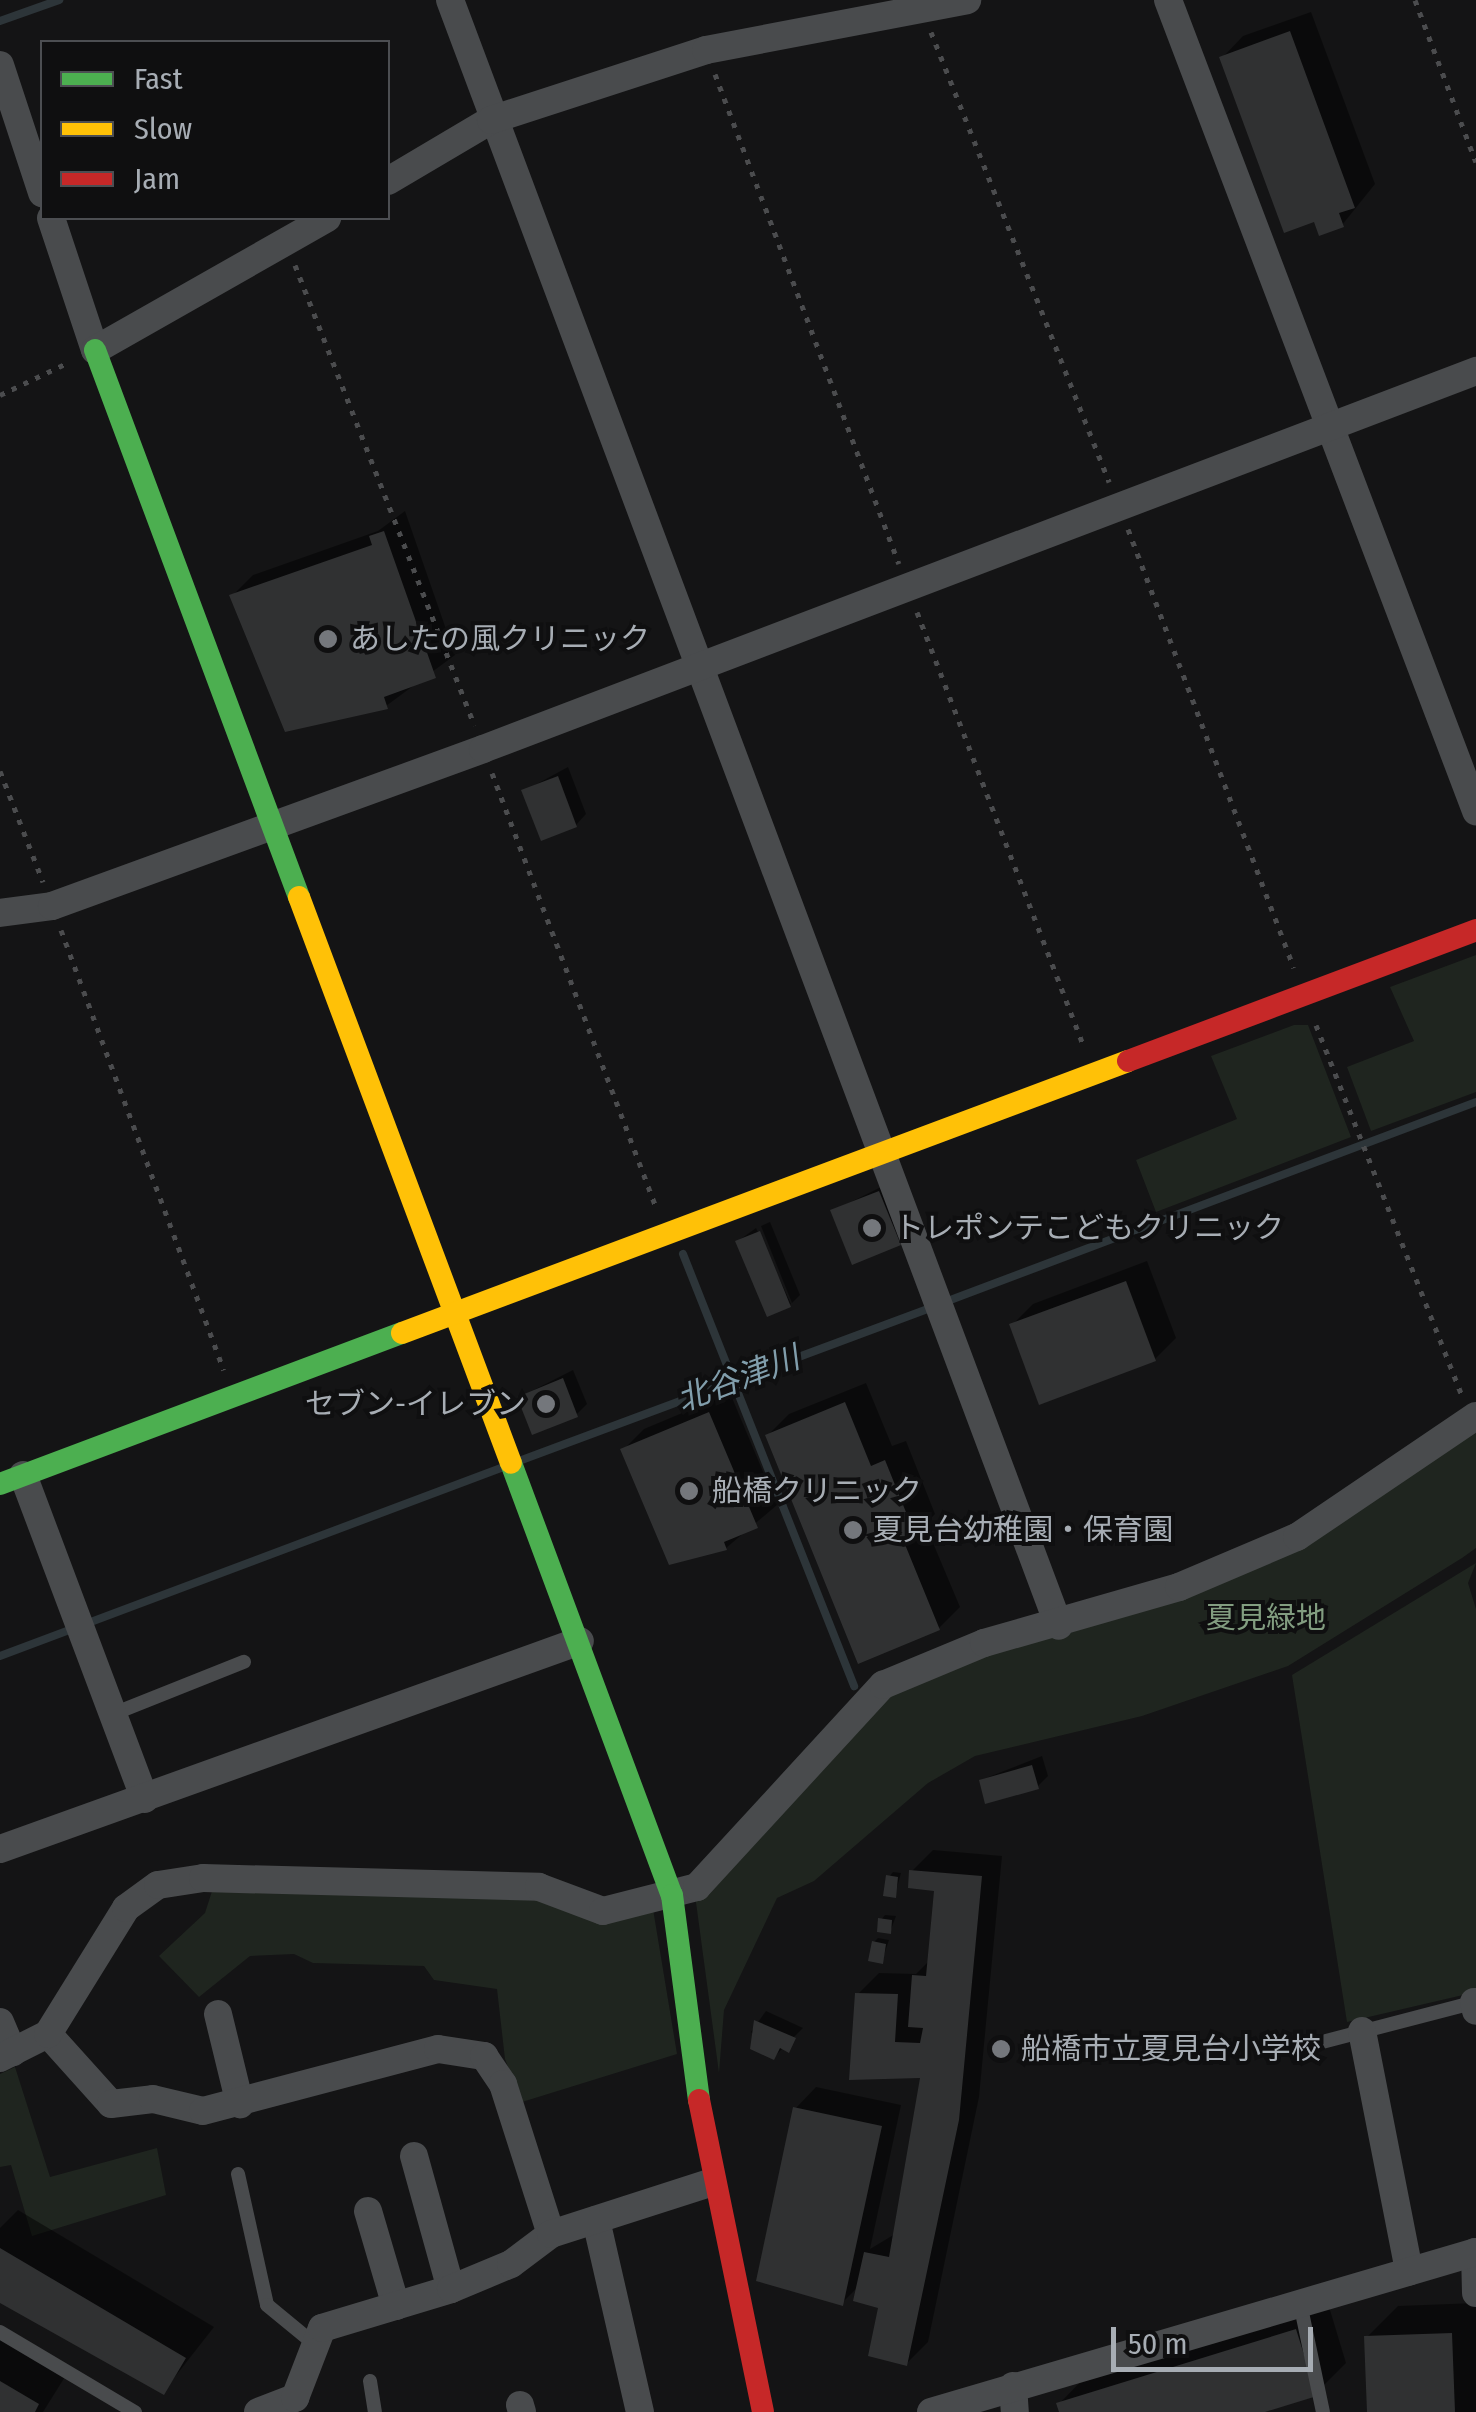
<!DOCTYPE html>
<html>
<head>
<meta charset="utf-8">
<style>
	body { margin:0 }
	#map { position:relative; width:1476px; height:2412px; overflow:hidden; background:#141415; font-family:"Fira Sans Condensed","Noto Sans JP",sans-serif }
	div>[style] { position:absolute }
	.green>* { inset:0; background:#1f251f }
	.shadow>* { inset:0; background:#0007 }
	.stream>* { height:8px; margin:-4px; padding:0 4px; transform-origin:4px; border-radius:4px; background:#2d3539 }
	.building>* { inset:0; background:#303132 }
	.path>* { height:5px; margin-top:-2.5px; transform-origin:0; background:repeating-linear-gradient(90deg,#4b4c4e 0 5px,transparent 0 13px) }
	.lane>* { height:14px; margin:-7px; padding:0 7px; transform-origin:7px; border-radius:7px; background:#494b4d }
	.street>* { height:28px; margin:-14px; padding:0 14px; transform-origin:14px; border-radius:14px; background:#494b4d }
	.fast>* { height:22px; margin:-11px; padding:0 11px; transform-origin:11px; border-radius:11px; background:#4caf50 }
	.slow>* { height:22px; margin:-11px; padding:0 11px; transform-origin:11px; border-radius:11px; background:#ffc107 }
	.jam>* { height:22px; margin:-11px; padding:0 11px; transform-origin:11px; border-radius:11px; background:#c62828 }
	.dots>* { width:28px; height:28px; translate:-50% -50%; box-sizing:border-box; border:5px solid #0f0f10; border-radius:50% }
	span { translate:-50% -50%; white-space:nowrap; text-align:center; line-height:1.15; -webkit-text-stroke:8px #0f0f10; paint-order:stroke }
	.poi-label { font-size:30px; color:#a7adb4 }
	.left { translate:0 -50%; text-align:left }
	.right { translate:-100% -50%; text-align:right }
	.park-label { font-size:30px; color:#829d80 }
	.water-label { font-size:32px; color:#819eac; font-style:italic }
	.legend { position:absolute; left:40px; top:40px; width:350px; height:180px; box-sizing:border-box; background:#0f0f10; border:2px solid #4c4e52; margin:0; padding:12px 18px; list-style:none; font-size:30px; color:#a7adb4 }
	.legend li { display:flex; align-items:center; gap:20px; height:50px }
	.legend b { width:50px; border:2px solid #4c4e52 }
	.scale { position:absolute; left:1111px; top:2327px; width:202px; height:45px; box-sizing:border-box; border:5px solid #a7adb4; border-top:0; padding-left:12px; font-size:30px; line-height:35px; white-space:nowrap; color:#a7adb4; -webkit-text-stroke:8px #0f0f10; paint-order:stroke }
</style>
</head>
<body>
<div id="map">
	<div class="green">
		<div style="clip-path:polygon(1476px 955px,1476px 1092px,1371px 1131px,1347px 1067px,1414px 1041px,1390px 987px)"></div>
		<div style="clip-path:polygon(1294px 1025px,1308px 1025px,1351px 1137px,1156px 1212px,1136px 1160px,1237px 1119px,1211px 1056px)"></div>
		<div style="clip-path:polygon(1476px 1425px,1476px 1548px,1462px 1558px,1288px 1666px,1142px 1716px,975px 1756px,928px 1783px,814px 1881px,777px 1898px,724px 2010px,719px 2073px,695px 1895px,885px 1695px,984px 1655px,1183px 1596px)"></div>
		<div style="clip-path:polygon(1476px 1563px,1468px 1583px,1476px 1609px,1476px 1992px,1347px 2022px,1292px 1675px)"></div>
		<div style="clip-path:polygon(213px 1888px,535px 1896px,653px 1909px,677px 2054px,522px 2102px,505px 2059px,497px 1989px,434px 1980px,424px 1966px,313px 1963px,294px 1954px,250px 1956px,199px 1997px,159px 1956px,205px 1913px)"></div>
		<div style="clip-path:polygon(15px 2067px,50px 2177px,157px 2148px,166px 2195px,32px 2236px,11px 2165px,0 2167px,0 2074px)"></div>
	</div>
	<div class="shadow">
		<div style="clip-path:polygon(1311px 12px,1375px 184px,1342px 225px,1222px 58px,1243px 36px)"></div>
		<div style="clip-path:polygon(405px 511px,455px 655px,386px 706px,232px 596px,253px 575px,378px 531px)"></div>
		<div style="clip-path:polygon(568px 767px,586px 814px,576px 825px,524px 791px)"></div>
		<div style="clip-path:polygon(889px 1183px,909px 1233px,899px 1243px,833px 1211px)"></div>
		<div style="clip-path:polygon(770px 1222px,800px 1295px,792px 1303px,761px 1226px)"></div>
		<div style="clip-path:polygon(756px 1228px,791px 1304px,768px 1314px,738px 1241px)"></div>
		<div style="clip-path:polygon(1147px 1261px,1176px 1338px,1155px 1359px,1012px 1325px,1033px 1304px)"></div>
		<div style="clip-path:polygon(573px 1370px,587px 1404px,577px 1414px,520px 1397px)"></div>
		<div style="clip-path:polygon(866px 1383px,892px 1446px,906px 1441px,935px 1514px,925px 1524px,960px 1607px,939px 1628px,768px 1435px,789px 1414px)"></div>
		<div style="clip-path:polygon(730px 1393px,777px 1505px,726px 1548px,623px 1450px,644px 1429px)"></div>
		<div style="clip-path:polygon(1042px 1756px,1048px 1776px,1038px 1786px,981px 1780px)"></div>
		<div style="clip-path:polygon(933px 1850px,1002px 1856px,979px 2097px,928px 2342px,907px 2363px,881px 2306px,858px 2287px,842px 2303px,795px 2109px,816px 2087px,901px 2105px,870px 2249px,895px 2234px,923px 2076px,852px 2077px,858px 1994px,879px 1973px,916px 1974px,930px 1960px,937px 1889px,912px 1871px)"></div>
		<div style="clip-path:polygon(893px 1872px,901px 1873px,895px 1895px,889px 1877px)"></div>
		<div style="clip-path:polygon(885px 1915px,896px 1916px,890px 1932px,881px 1920px)"></div>
		<div style="clip-path:polygon(878px 1938px,889px 1940px,882px 1961px,874px 1942px)"></div>
		<div style="clip-path:polygon(766px 2011px,803px 2028px,774px 2057px,751px 2032px)"></div>
		<div style="clip-path:polygon(18px 2210px,214px 2327px,163px 2392px,0 2295px,0 2228px)"></div>
		<div style="clip-path:polygon(1327px 2300px,1346px 2363px,1315px 2394px,1257px 2412px,1061px 2412px,1059px 2404px,1089px 2373px)"></div>
		<div style="clip-path:polygon(1476px 2303px,1476px 2412px,1369px 2412px,1367px 2337px,1398px 2306px)"></div>
		<div style="clip-path:polygon(0 2332px,68px 2372px,43px 2412px,0 2412px)"></div>
	</div>
	<div class="stream">
		<div style="left:0;top:21px;width:63px;rotate:-19.6deg"></div>
		<div style="left:683px;top:1254px;width:465px;rotate:68.4deg"></div>
		<div style="left:945px;top:1302px;width:567px;rotate:-20.64deg"></div>
		<div style="left:519px;top:1461px;width:441px;rotate:-20.4deg"></div>
		<div style="left:0;top:1656px;width:535px;rotate:-20.57deg"></div>
	</div>
	<div class="building">
		<div style="clip-path:polygon(1290px 31px,1355px 208px,1339px 213px,1344px 227px,1319px 236px,1314px 222px,1284px 233px,1219px 57px)"></div>
		<div style="clip-path:polygon(384px 531px,436px 678px,384px 697px,388px 709px,285px 732px,229px 595px,372px 545px,369px 536px)"></div>
		<div style="clip-path:polygon(558px 776px,577px 827px,541px 841px,521px 790px)"></div>
		<div style="clip-path:polygon(879px 1191px,901px 1245px,852px 1265px,830px 1210px)"></div>
		<div style="clip-path:polygon(760px 1231px,791px 1307px,767px 1317px,735px 1241px)"></div>
		<div style="clip-path:polygon(1126px 1281px,1156px 1361px,1039px 1405px,1009px 1324px)"></div>
		<div style="clip-path:polygon(563px 1378px,578px 1417px,532px 1435px,517px 1397px)"></div>
		<div style="clip-path:polygon(845px 1402px,871px 1466px,885px 1460px,916px 1537px,904px 1542px,940px 1630px,858px 1664px,765px 1435px)"></div>
		<div style="clip-path:polygon(709px 1412px,758px 1528px,724px 1542px,727px 1550px,669px 1565px,620px 1449px)"></div>
		<div style="clip-path:polygon(1032px 1765px,1039px 1789px,985px 1804px,979px 1780px)"></div>
		<div style="clip-path:polygon(909px 1870px,982px 1876px,959px 2120px,907px 2366px,868px 2356px,878px 2308px,853px 2301px,864px 2252px,889px 2257px,920px 2078px,849px 2080px,855px 1993px,898px 1994px,895px 2042px,920px 2043px,923px 2028px,908px 2027px,912px 1975px,926px 1976px,934px 1891px,908px 1888px)"></div>
		<div style="clip-path:polygon(886px 1875px,898px 1877px,896px 1898px,883px 1896px)"></div>
		<div style="clip-path:polygon(878px 1918px,892px 1920px,891px 1934px,877px 1932px)"></div>
		<div style="clip-path:polygon(872px 1941px,886px 1944px,883px 1964px,868px 1961px)"></div>
		<div style="clip-path:polygon(754px 2020px,796px 2038px,789px 2053px,780px 2048px,774px 2060px,750px 2049px)"></div>
		<div style="clip-path:polygon(793px 2107px,882px 2126px,843px 2306px,756px 2281px)"></div>
		<div style="clip-path:polygon(0 2248px,186px 2358px,164px 2395px,0 2303px)"></div>
		<div style="clip-path:polygon(1296px 2329px,1317px 2396px,1265px 2412px,1059px 2412px,1056px 2403px)"></div>
		<div style="clip-path:polygon(1452px 2333px,1455px 2412px,1367px 2412px,1364px 2336px)"></div>
		<div style="clip-path:polygon(0 2381px,39px 2404px,35px 2412px,0 2412px)"></div>
	</div>
	<div class="path">
		<div style="left:1415px;top:0;width:173px;rotate:69.4deg"></div>
		<div style="left:931px;top:32px;width:484px;rotate:68.4deg"></div>
		<div style="left:715px;top:74px;width:523px;rotate:69.42deg"></div>
		<div style="left:295px;top:265px;width:494px;rotate:68.7deg"></div>
		<div style="left:0;top:395px;width:72px;rotate:-25.5deg"></div>
		<div style="left:1128px;top:529px;width:469px;rotate:69.3deg"></div>
		<div style="left:917px;top:612px;width:464px;rotate:69deg"></div>
		<div style="left:0;top:771px;width:119px;rotate:68.8deg"></div>
		<div style="left:492px;top:773px;width:464px;rotate:69.3deg"></div>
		<div style="left:61px;top:930px;width:469px;rotate:69.7deg"></div>
		<div style="left:1316px;top:1025px;width:399px;rotate:68.5deg"></div>
	</div>
	<div class="lane">
		<div style="left:113px;top:1714px;width:141px;rotate:-21.7deg"></div>
		<div style="left:1303px;top:2047px;width:179px;rotate:-14.6deg"></div>
		<div style="left:238px;top:2174px;width:134px;rotate:77.5deg"></div>
		<div style="left:267px;top:2305px;width:58px;rotate:39.4deg"></div>
		<div style="left:1300px;top:2303px;width:111px;rotate:78.1deg"></div>
		<div style="left:0;top:2332px;width:157px;rotate:30.7deg"></div>
		<div style="left:370px;top:2381px;width:31px;rotate:81deg"></div>
	</div>
	<div class="street">
		<div style="left:450px;top:0;width:1736px;rotate:69.47deg"></div>
		<div style="left:1168px;top:0;width:868px;rotate:69.2deg"></div>
		<div style="left:0;top:65px;width:135px;rotate:71.8deg"></div>
		<div style="left:388px;top:181px;width:120px;rotate:-30.6deg"></div>
		<div style="left:491px;top:120px;width:226px;rotate:-18deg"></div>
		<div style="left:706px;top:50px;width:266px;rotate:-10.8deg"></div>
		<div style="left:51px;top:218px;width:139px;rotate:71.6deg"></div>
		<div style="left:95px;top:350px;width:267px;rotate:-29.6deg"></div>
		<div style="left:0;top:913px;width:52px;rotate:-7.7deg"></div>
		<div style="left:52px;top:906px;width:459px;rotate:-20deg"></div>
		<div style="left:483px;top:749px;width:1063px;rotate:-20.84deg"></div>
		<div style="left:23px;top:1475px;width:346px;rotate:69.4deg"></div>
		<div style="left:0;top:1849px;width:616px;rotate:-19.73deg"></div>
		<div style="left:1474px;top:2002px;width:9px;rotate:77deg"></div>
		<div style="left:218px;top:2014px;width:93px;rotate:76.3deg"></div>
		<div style="left:0;top:2022px;width:33px;rotate:67deg"></div>
		<div style="left:1362px;top:2031px;width:245px;rotate:78.9deg"></div>
		<div style="left:48px;top:2034px;width:94px;rotate:48deg"></div>
		<div style="left:111px;top:2104px;width:42px;rotate:-6.8deg"></div>
		<div style="left:153px;top:2099px;width:51px;rotate:13.5deg"></div>
		<div style="left:203px;top:2111px;width:243px;rotate:-14.8deg"></div>
		<div style="left:438px;top:2049px;width:47px;rotate:8.7deg"></div>
		<div style="left:484px;top:2056px;width:34px;rotate:56deg"></div>
		<div style="left:503px;top:2084px;width:157px;rotate:72.3deg"></div>
		<div style="left:0;top:2058px;width:54px;rotate:-26.6deg"></div>
		<div style="left:48px;top:2034px;width:148px;rotate:-58.2deg"></div>
		<div style="left:126px;top:1908px;width:39px;rotate:-36deg"></div>
		<div style="left:158px;top:1885px;width:46px;rotate:-8.8deg"></div>
		<div style="left:203px;top:1878px;width:336px;rotate:1.5deg"></div>
		<div style="left:539px;top:1887px;width:68px;rotate:20.6deg"></div>
		<div style="left:603px;top:1911px;width:97px;rotate:-14.3deg"></div>
		<div style="left:697px;top:1887px;width:275px;rotate:-47.4deg"></div>
		<div style="left:883px;top:1685px;width:109px;rotate:-22.6deg"></div>
		<div style="left:984px;top:1643px;width:203px;rotate:-16deg"></div>
		<div style="left:1179px;top:1587px;width:128px;rotate:-23deg"></div>
		<div style="left:1297px;top:1537px;width:216px;rotate:-34.1deg"></div>
		<div style="left:414px;top:2156px;width:138px;rotate:74.5deg"></div>
		<div style="left:368px;top:2211px;width:99px;rotate:73.6deg"></div>
		<div style="left:596px;top:2220px;width:197px;rotate:77.1deg"></div>
		<div style="left:1475px;top:2252px;width:41px;rotate:88.6deg"></div>
		<div style="left:1013px;top:2386px;width:26px;rotate:86deg"></div>
		<div style="left:520px;top:2405px;width:7px;rotate:74deg"></div>
		<div style="left:258px;top:2412px;width:40px;rotate:-21deg"></div>
		<div style="left:295px;top:2398px;width:75px;rotate:-68.9deg"></div>
		<div style="left:322px;top:2328px;width:135px;rotate:-16.8deg"></div>
		<div style="left:451px;top:2289px;width:65px;rotate:-22.6deg"></div>
		<div style="left:511px;top:2264px;width:50px;rotate:-36.9deg"></div>
		<div style="left:551px;top:2234px;width:167px;rotate:-17.8deg"></div>
		<div style="left:931px;top:2412px;width:568px;rotate:-16.36deg"></div>
	</div>
	<div class="fast">
		<div style="left:95px;top:350px;width:584px;rotate:69.55deg"></div>
		<div style="left:511px;top:1463px;width:461px;rotate:69.6deg"></div>
		<div style="left:672px;top:1895px;width:207px;rotate:82.5deg"></div>
		<div style="left:0;top:1484px;width:429px;rotate:-20.6deg"></div>
	</div>
	<div class="slow">
		<div style="left:299px;top:897px;width:604px;rotate:69.47deg"></div>
		<div style="left:402px;top:1333px;width:775px;rotate:-20.54deg"></div>
	</div>
	<div class="jam">
		<div style="left:1128px;top:1061px;width:372px;rotate:-20.6deg"></div>
		<div style="left:699px;top:2100px;width:318px;rotate:78.4deg"></div>
	</div>
	<div class="dots">
		<div style="left:328px;top:639px;background:#74777c"></div>
		<div style="left:872px;top:1228px;background:#74777c"></div>
		<div style="left:546px;top:1404px;background:#74777c"></div>
		<div style="left:689px;top:1491px;background:#74777c"></div>
		<div style="left:853px;top:1530px;background:#74777c"></div>
		<div style="left:1001px;top:2049px;background:#74777c"></div>
	</div>
	<div class="poi-label">
		<span class="left" style="left:350px;top:639px">あしたの風クリニック</span>
		<span class="left" style="left:894px;top:1228px">トレポンテこどもクリニック</span>
		<span class="right" style="left:526px;top:1404px">セブン-イレブン</span>
		<span class="left" style="left:712px;top:1491px">船橋クリニック</span>
		<span class="left" style="left:873px;top:1530px">夏見台幼稚園・保育園</span>
		<span class="left" style="left:1021px;top:2049px">船橋市立夏見台小学校</span>
	</div>
	<div class="park-label">
		<span style="left:1266px;top:1618px">夏見緑地</span>
	</div>
	<div class="water-label">
		<span style="left:738px;top:1379px;rotate:-21deg">北谷津川</span>
	</div>
	<ul class="legend">
	<li><b style="height:12px;background:#4caf50"></b>Fast</li>
	<li><b style="height:12px;background:#ffc107"></b>Slow</li>
	<li><b style="height:12px;background:#c62828"></b>Jam</li>
	</ul>
	<div class="scale">50 m</div>
</div>
</body>
</html>
